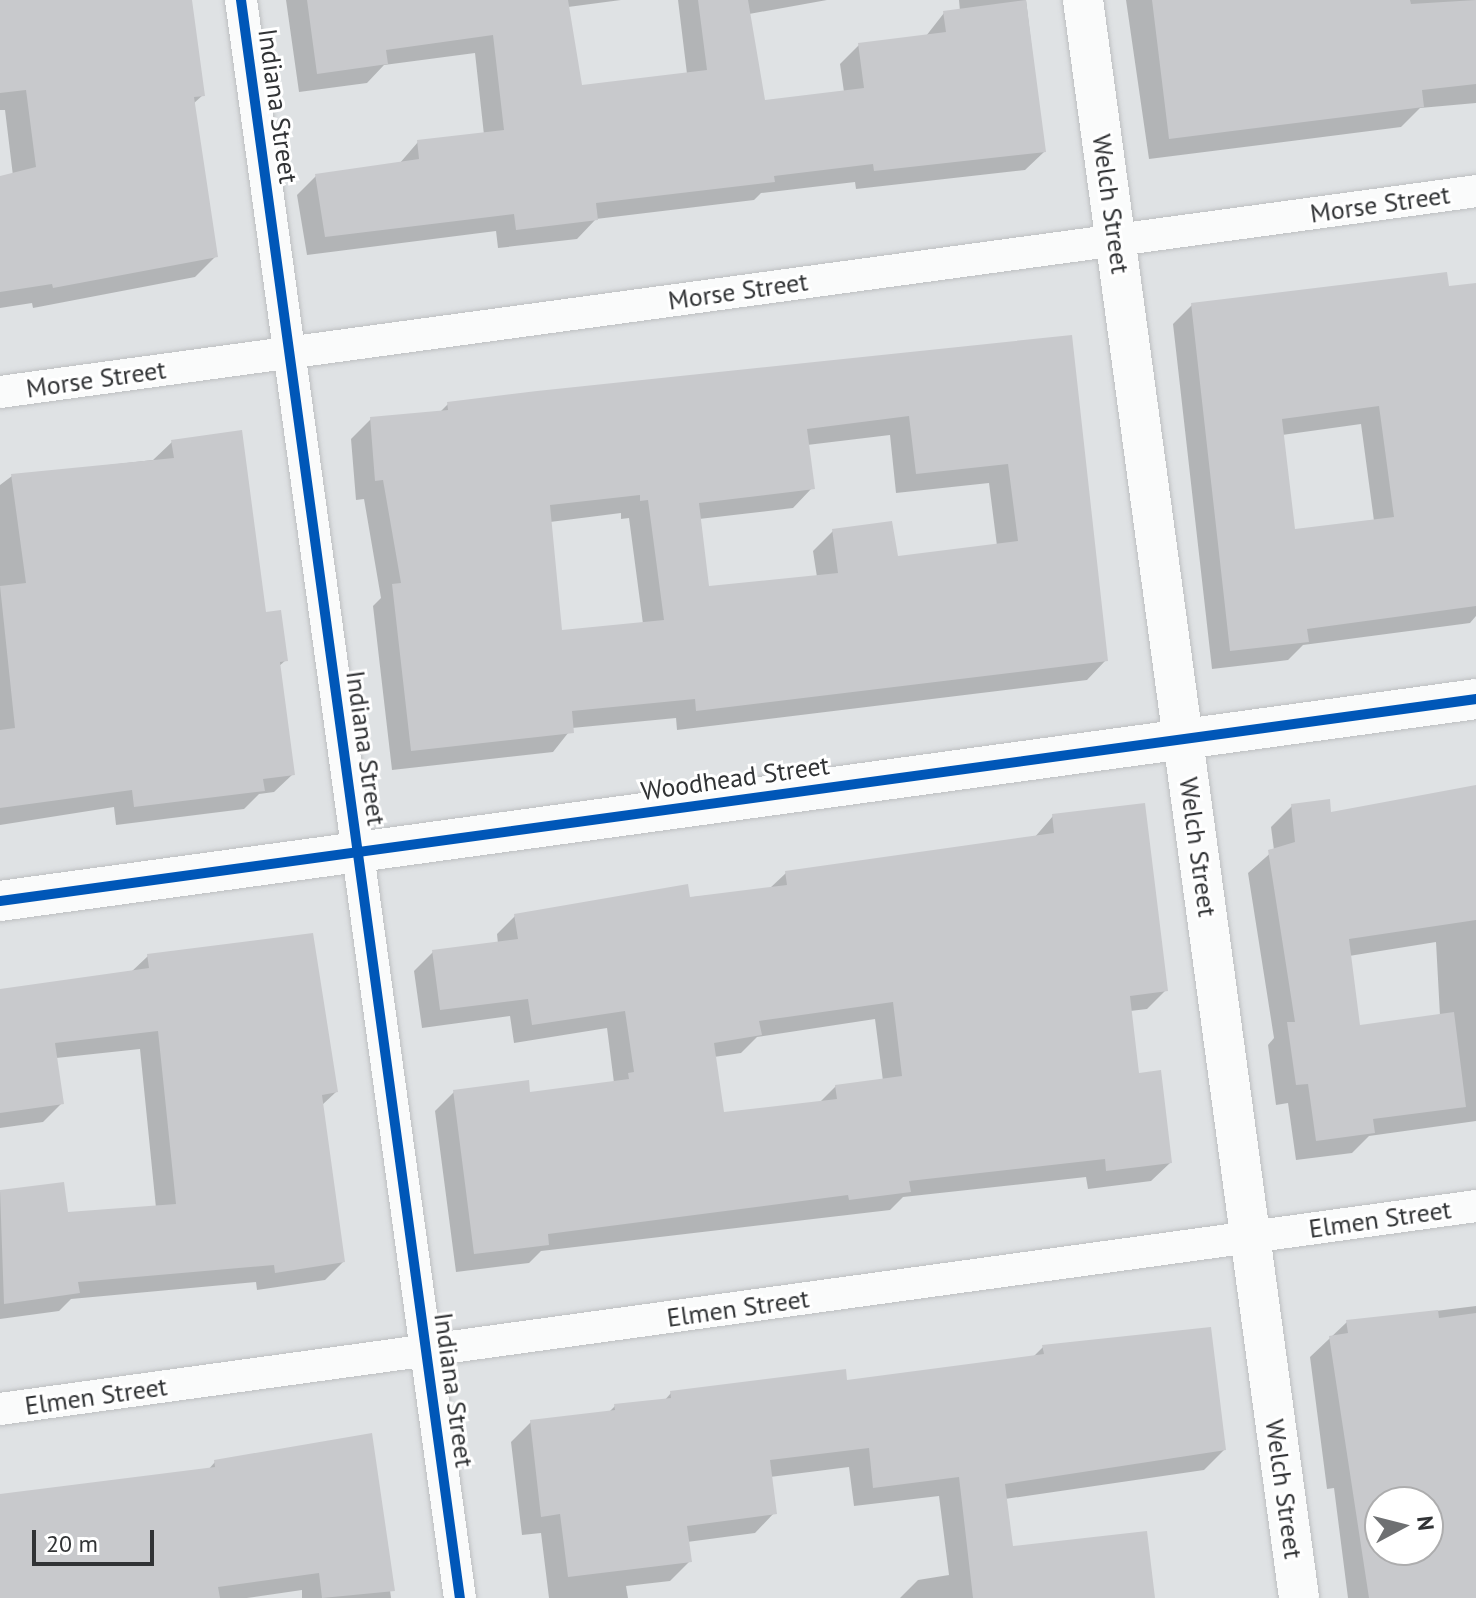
<!DOCTYPE html>
<html>
<head>
<meta charset="utf-8">
<style>
	body { margin:0 }
	#map { position:relative; width:1476px; height:1598px; overflow:hidden; background:#dfe2e4; font-family:"PT Sans",sans-serif }
	div>[style] { position:absolute }
	.shadow>* { inset:0; background:#0003 }
	.building>* { inset:0; background:#c8c9cc }
	.roads { filter:drop-shadow(0 0 2px #bdbfc1) drop-shadow(0 0 2px #bdbfc1) }
	.minor>* { height:32px; margin:-16px; padding:0 16px; transform-origin:16px; border-radius:16px; background:#fafbfb }
	.tertiary>* { height:40px; margin:-20px; padding:0 20px; transform-origin:20px; border-radius:20px; background:#fafbfb }
	.cycleway>* { height:10px; margin:-5px; padding:0 5px; transform-origin:5px; border-radius:5px; background:#0057b8 }
	span { translate:-50% -50%; white-space:nowrap; text-align:center; line-height:1.15; -webkit-text-stroke:6px #fff; paint-order:stroke }
	.street-label { font-size:26px; color:#313335 }
	.north { position:absolute; left:1364px; top:1486px; width:80px; height:80px; box-sizing:border-box; background:#fff; border:2px solid #adadae; border-radius:50%; rotate:83deg; font-size:22px; font-weight:700; line-height:32px; text-align:center; color:#313335 }
	.north::after { content:''; display:block; margin:auto; width:28px; height:36px; background:#6e7072; clip-path:polygon(50% 0,100% 100%,50% 72%,0 100%) }
	.scale { position:absolute; left:32px; top:1530px; width:122px; height:36px; box-sizing:border-box; border:4px solid #313335; border-top:0; padding-left:10px; font-size:24px; line-height:28px; white-space:nowrap; color:#313335; -webkit-text-stroke:6px #fff; paint-order:stroke }
</style>
</head>
<body>
<div id="map">
	<div class="shadow">
		<div style="clip-path:polygon(0 0,190px 0,203px 95px,193px 104px,216px 256px,195px 277px,33px 308px,32px 303px,0 308px,0 178px,13px 176px,5px 110px,0 110px)"></div>
		<div style="clip-path:polygon(286px 0,621px 0,568px 7px,580px 87px,687px 74px,678px 0,827px 0,749px 14px,763px 102px,844px 92px,840px 64px,859px 45px,926px 36px,944px 13px,960px 11px,959px 0,1026px 0,1044px 152px,1025px 170px,856px 189px,855px 182px,761px 193px,754px 200px,596px 219px,577px 239px,498px 248px,496px 231px,307px 255px,297px 195px,316px 176px,399px 164px,418px 142px,484px 135px,475px 53px,384px 65px,367px 83px,299px 92px)"></div>
		<div style="clip-path:polygon(1126px 0,1476px 0,1476px 103px,1420px 108px,1401px 127px,1149px 159px)"></div>
		<div style="clip-path:polygon(evenodd,1476px 285px,1476px 616px,1470px 623px,1303px 645px,1288px 660px,1212px 669px,1173px 324px,1192px 305px,1476px 285px,1361px 424px,1374px 521px,1293px 531px,1282px 435px,1361px 424px)"></div>
		<div style="clip-path:polygon(evenodd,1070px 337px,1106px 660px,1087px 680px,677px 730px,676px 718px,572px 728px,553px 752px,392px 770px,373px 606px,381px 598px,364px 499px,356px 500px,351px 439px,371px 419px,439px 413px,448px 404px,1070px 337px,890px 435px,896px 493px,989px 483px,997px 546px,896px 558px,833px 531px,813px 551px,817px 577px,707px 588px,699px 519px,793px 508px,812px 488px,807px 445px,890px 435px,1070px 337px,621px 513px,621px 519px,629px 518px,643px 624px,560px 632px,550px 522px,621px 513px)"></div>
		<div style="clip-path:polygon(172px 442px,286px 660px,278px 667px,293px 774px,274px 792px,259px 794px,244px 809px,116px 825px,114px 807px,0 825px,0 485px,12px 476px,153px 460px)"></div>
		<div style="clip-path:polygon(evenodd,1476px 786px,1476px 1121px,1369px 1136px,1352px 1153px,1296px 1160px,1288px 1103px,1276px 1105px,1268px 1045px,1274px 1038px,1248px 873px,1274px 850px,1271px 827px,1292px 806px,1330px 814px,1476px 786px,1436px 942px,1440px 1016px,1358px 1027px,1349px 956px,1436px 942px)"></div>
		<div style="clip-path:polygon(evenodd,1053px 816px,1166px 990px,1147px 1009px,1130px 1011px,1137px 1075px,1170px 1163px,1151px 1181px,1088px 1189px,1086px 1177px,903px 1197px,890px 1210px,541px 1251px,529px 1263px,456px 1272px,435px 1111px,454px 1092px,528px 1094px,614px 1083px,607px 1028px,514px 1043px,510px 1016px,422px 1028px,414px 971px,433px 952px,498px 944px,497px 934px,515px 916px,769px 889px,786px 873px,1034px 838px,1053px 816px,875px 1019px,883px 1081px,836px 1086px,819px 1103px,723px 1115px,714px 1057px,741px 1053px,757px 1037px,875px 1019px)"></div>
		<div style="clip-path:polygon(148px 956px,336px 1092px,321px 1106px,343px 1262px,325px 1280px,257px 1290px,256px 1282px,71px 1299px,59px 1311px,0 1319px,0 1192px,62px 1184px,67px 1214px,156px 1208px,140px 1049px,56px 1058px,62px 1103px,43px 1122px,0 1128px,0 991px,130px 973px)"></div>
		<div style="clip-path:polygon(evenodd,1476px 1306px,1476px 1598px,1348px 1598px,1334px 1488px,1327px 1489px,1310px 1357px,1347px 1322px,1476px 1306px,1380px 1502px,1428px 1502px,1428px 1550px,1380px 1550px,1380px 1502px)"></div>
		<div style="clip-path:polygon(1043px 1347px,1224px 1450px,1204px 1470px,1005px 1499px,1011px 1548px,1153px 1598px,900px 1598px,918px 1580px,949px 1575px,939px 1496px,854px 1506px,849px 1467px,770px 1477px,774px 1513px,755px 1533px,687px 1542px,690px 1561px,670px 1581px,626px 1586px,628px 1598px,549px 1598px,541px 1533px,522px 1535px,511px 1442px,531px 1422px,608px 1413px,615px 1406px,664px 1401px,671px 1393px,845px 1382px,1032px 1358px)"></div>
		<div style="clip-path:polygon(370px 1436px,391px 1598px,302px 1598px,302px 1590px,247px 1598px,0 1598px,0 1495px,208px 1470px,215px 1462px)"></div>
	</div>
	<div class="building">
		<div style="clip-path:polygon(0 0,192px 0,205px 96px,194px 97px,218px 257px,53px 288px,52px 284px,0 292px,0 176px,36px 167px,26px 90px,0 93px)"></div>
		<div style="clip-path:polygon(307px 0,568px 0,582px 85px,707px 70px,698px 0,748px 0,765px 100px,864px 88px,858px 43px,946px 32px,943px 11px,1026px 0,1046px 152px,874px 171px,873px 164px,774px 176px,775px 182px,596px 203px,598px 220px,516px 230px,514px 214px,325px 237px,315px 174px,419px 159px,417px 140px,504px 130px,493px 35px,386px 50px,388px 64px,317px 74px)"></div>
		<div style="clip-path:polygon(1152px 0,1410px 0,1411px 4px,1476px 0,1476px 84px,1422px 90px,1424px 107px,1169px 139px)"></div>
		<div style="clip-path:polygon(evenodd,1447px 272px,1449px 286px,1476px 283px,1476px 606px,1307px 629px,1309px 642px,1230px 651px,1191px 303px,1447px 272px,1379px 406px,1394px 517px,1295px 529px,1282px 419px,1379px 406px)"></div>
		<div style="clip-path:polygon(evenodd,1072px 335px,1108px 661px,696px 711px,695px 699px,572px 711px,574px 733px,411px 751px,392px 584px,401px 583px,383px 480px,375px 481px,370px 417px,448px 410px,447px 402px,537px 391px,1072px 335px,909px 416px,916px 474px,1008px 464px,1018px 541px,898px 556px,892px 521px,832px 529px,838px 573px,709px 586px,699px 503px,815px 489px,807px 429px,909px 416px,1072px 335px,640px 495px,640px 501px,648px 500px,664px 620px,562px 630px,550px 505px,640px 495px)"></div>
		<div style="clip-path:polygon(242px 430px,266px 612px,281px 610px,288px 661px,280px 662px,295px 775px,263px 779px,265px 791px,134px 807px,132px 790px,0 808px,0 730px,15px 728px,0 586px,26px 583px,11px 474px,174px 458px,171px 440px)"></div>
		<div style="clip-path:polygon(1476px 785px,1476px 920px,1349px 939px,1360px 1025px,1454px 1012px,1466px 1107px,1373px 1119px,1375px 1133px,1316px 1141px,1308px 1084px,1296px 1085px,1287px 1022px,1295px 1022px,1268px 850px,1295px 842px,1291px 804px,1330px 799px,1331px 812px)"></div>
		<div style="clip-path:polygon(evenodd,1145px 803px,1168px 991px,1130px 996px,1139px 1073px,1161px 1070px,1172px 1163px,1106px 1171px,1105px 1159px,909px 1181px,911px 1192px,849px 1200px,848px 1195px,548px 1234px,549px 1245px,474px 1254px,453px 1090px,529px 1080px,530px 1092px,629px 1079px,628px 1073px,634px 1072px,625px 1011px,532px 1025px,528px 999px,440px 1010px,432px 950px,518px 939px,514px 914px,688px 884px,690px 897px,787px 885px,785px 871px,1054px 833px,1052px 814px,1145px 803px,893px 1002px,902px 1076px,835px 1085px,837px 1099px,724px 1112px,714px 1043px,762px 1035px,759px 1021px,893px 1002px)"></div>
		<div style="clip-path:polygon(313px 933px,338px 1092px,322px 1095px,345px 1262px,275px 1273px,274px 1265px,78px 1282px,80px 1293px,4px 1304px,0 1190px,64px 1182px,68px 1212px,176px 1204px,158px 1031px,55px 1043px,64px 1104px,0 1113px,0 989px,149px 968px,147px 954px)"></div>
		<div style="clip-path:polygon(evenodd,1438px 1310px,1439px 1318px,1476px 1313px,1476px 1598px,1369px 1598px,1329px 1336px,1348px 1333px,1346px 1320px,1438px 1310px,1380px 1502px,1428px 1502px,1428px 1550px,1380px 1550px,1380px 1502px)"></div>
		<div style="clip-path:polygon(1211px 1327px,1226px 1450px,1005px 1484px,1013px 1546px,1147px 1531px,1155px 1598px,973px 1598px,959px 1477px,873px 1488px,869px 1448px,770px 1460px,777px 1514px,687px 1526px,692px 1562px,568px 1577px,560px 1514px,541px 1517px,530px 1420px,615px 1410px,614px 1404px,671px 1398px,670px 1391px,846px 1369px,847px 1380px,1044px 1354px,1042px 1345px)"></div>
		<div style="clip-path:polygon(372px 1433px,395px 1591px,322px 1598px,319px 1573px,218px 1587px,220px 1598px,0 1598px,0 1494px,215px 1467px,214px 1460px)"></div>
	</div>
	<div class="roads">
		<div class="minor">
			<div style="left:241px;top:0;width:1613px;rotate:82.2deg"></div>
			<div style="left:0;top:392px;width:1490px;rotate:-7.75deg"></div>
			<div style="left:0;top:1409px;width:1490px;rotate:-7.83deg"></div>
		</div>
		<div class="tertiary">
			<div style="left:1083px;top:0;width:1613px;rotate:82.3deg"></div>
			<div style="left:0;top:901px;width:1490px;rotate:-7.79deg"></div>
		</div>
	</div>
	<div class="cycleway">
		<div style="left:241px;top:0;width:1613px;rotate:82.2deg"></div>
		<div style="left:0;top:901px;width:1490px;rotate:-7.79deg"></div>
	</div>
	<div class="street-label">
		<span style="left:278px;top:106px;rotate:82deg">Indiana Street</span>
		<span style="left:1111px;top:204px;rotate:82deg">Welch Street</span>
		<span style="left:1380px;top:204px;rotate:-8deg">Morse Street</span>
		<span style="left:738px;top:291px;rotate:-8deg">Morse Street</span>
		<span style="left:96px;top:379px;rotate:-8deg">Morse Street</span>
		<span style="left:366px;top:748px;rotate:82deg">Indiana Street</span>
		<span style="left:735px;top:778px;rotate:-8deg">Woodhead Street</span>
		<span style="left:1198px;top:847px;rotate:82deg">Welch Street</span>
		<span style="left:1380px;top:1219px;rotate:-8deg">Elmen Street</span>
		<span style="left:738px;top:1308px;rotate:-8deg">Elmen Street</span>
		<span style="left:454px;top:1390px;rotate:82deg">Indiana Street</span>
		<span style="left:96px;top:1396px;rotate:-8deg">Elmen Street</span>
		<span style="left:1284px;top:1489px;rotate:82deg">Welch Street</span>
	</div>
	<div class="north">N</div>
	<div class="scale">20 m</div>
</div>
</body>
</html>
